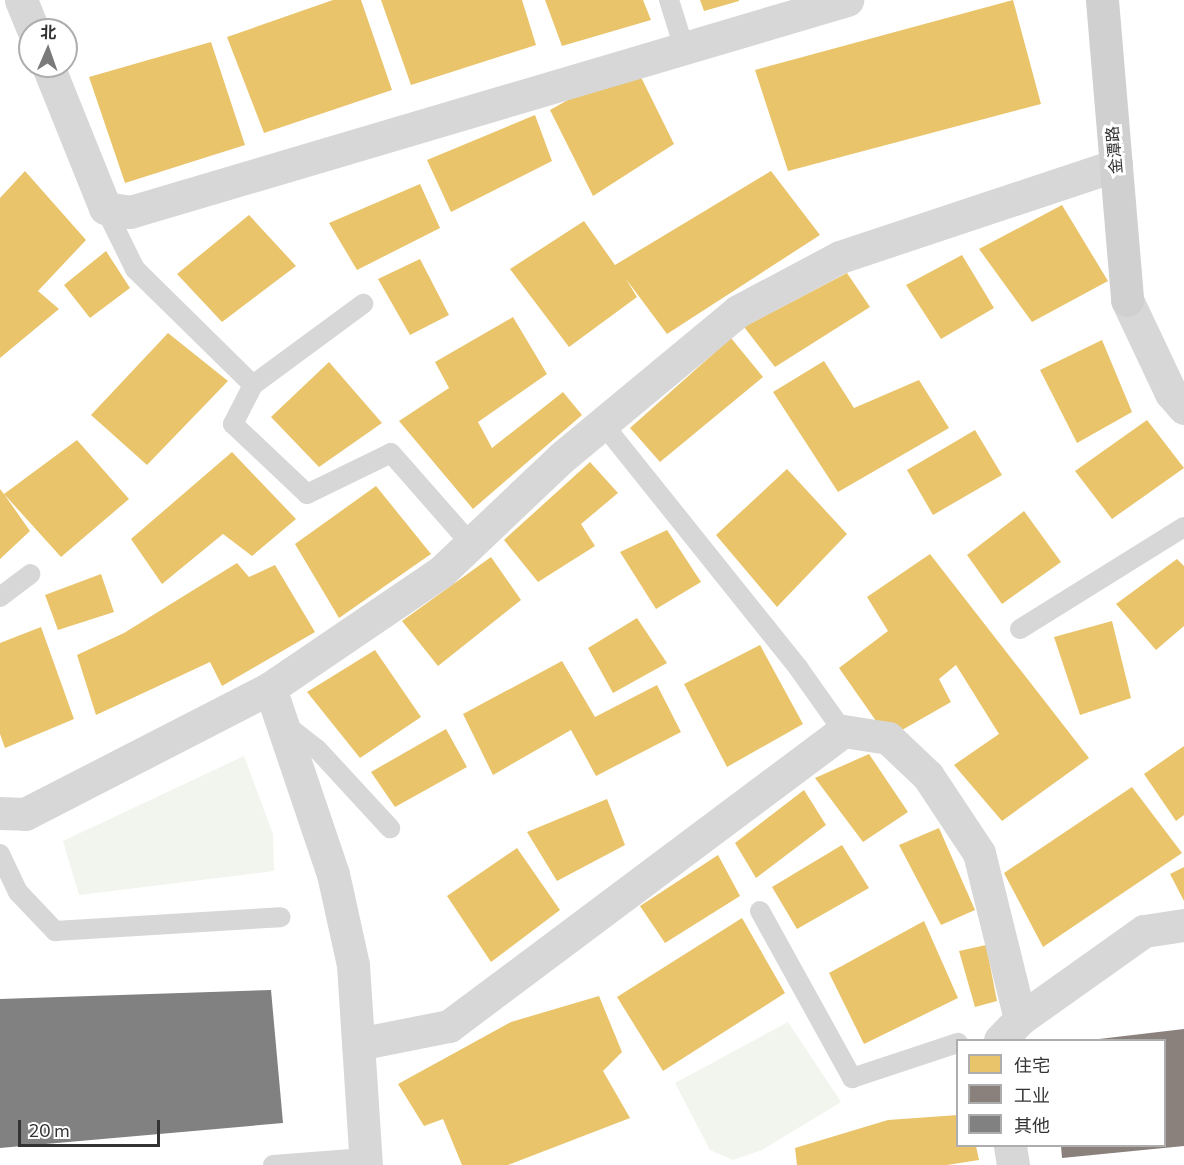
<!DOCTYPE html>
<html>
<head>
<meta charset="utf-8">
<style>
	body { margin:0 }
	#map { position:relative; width:1184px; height:1165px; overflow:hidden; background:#fff; font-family:Commissioner,"Noto Sans SC",sans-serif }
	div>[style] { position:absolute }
	.green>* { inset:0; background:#f1f5ed }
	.homes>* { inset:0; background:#e9c46a }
	.industry>* { inset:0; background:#8a817c }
	.building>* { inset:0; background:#818181 }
	.lane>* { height:20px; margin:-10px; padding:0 10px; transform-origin:10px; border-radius:10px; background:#d7d7d7 }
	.street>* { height:33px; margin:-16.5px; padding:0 16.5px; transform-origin:16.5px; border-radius:16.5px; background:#d7d7d7 }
	.secondary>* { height:33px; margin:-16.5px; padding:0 16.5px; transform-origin:16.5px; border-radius:16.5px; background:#d0d0d0 }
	span { translate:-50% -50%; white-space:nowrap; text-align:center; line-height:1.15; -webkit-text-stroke:6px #fff; paint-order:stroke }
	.street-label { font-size:16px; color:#333 }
	.legend { position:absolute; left:956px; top:1039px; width:210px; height:108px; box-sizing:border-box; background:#fff; border:2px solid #adadad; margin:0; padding:8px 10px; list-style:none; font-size:18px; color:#333 }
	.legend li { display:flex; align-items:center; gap:12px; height:30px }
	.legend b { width:30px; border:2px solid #adadad }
	.north { position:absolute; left:18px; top:18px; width:60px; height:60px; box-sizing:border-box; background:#fff; border:2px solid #adadad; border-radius:50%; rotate:2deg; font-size:16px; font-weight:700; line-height:24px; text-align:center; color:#333 }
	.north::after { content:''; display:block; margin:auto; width:21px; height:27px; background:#7a7a7a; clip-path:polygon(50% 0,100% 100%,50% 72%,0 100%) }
	.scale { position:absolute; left:18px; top:1120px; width:142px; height:27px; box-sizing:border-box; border:3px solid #333; border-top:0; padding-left:8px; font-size:18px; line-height:21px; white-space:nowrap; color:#333; -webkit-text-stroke:4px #fff; paint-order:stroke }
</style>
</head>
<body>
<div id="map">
	<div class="green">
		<div style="clip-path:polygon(244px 756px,273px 834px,274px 871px,79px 895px,63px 841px)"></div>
		<div style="clip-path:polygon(788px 1022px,841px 1102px,762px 1150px,733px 1160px,710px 1150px,675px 1083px)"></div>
	</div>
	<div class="homes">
		<div style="clip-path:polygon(333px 0,361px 0,392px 90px,264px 133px,227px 37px)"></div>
		<div style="clip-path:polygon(381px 0,522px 0,536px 45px,411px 85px)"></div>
		<div style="clip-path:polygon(545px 0,643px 0,651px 20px,562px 46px)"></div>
		<div style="clip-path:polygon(700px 0,739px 0,739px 1px,704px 11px)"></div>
		<div style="clip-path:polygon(1013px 0,1041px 104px,788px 171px,755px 70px)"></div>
		<div style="clip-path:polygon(211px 42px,245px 145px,125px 183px,89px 77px)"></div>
		<div style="clip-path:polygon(634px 63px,674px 144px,593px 196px,550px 110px)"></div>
		<div style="clip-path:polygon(535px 115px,552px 161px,451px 212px,427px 160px)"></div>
		<div style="clip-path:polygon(25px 171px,86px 240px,38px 291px,59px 309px,0 358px,0 198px)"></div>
		<div style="clip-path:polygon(771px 171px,820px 235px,667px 334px,626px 279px,637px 297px,569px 347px,510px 269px,584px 221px,615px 265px)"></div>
		<div style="clip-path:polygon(420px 184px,440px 228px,357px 270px,329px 223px)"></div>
		<div style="clip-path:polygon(1062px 205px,1108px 281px,1032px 322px,979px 249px)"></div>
		<div style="clip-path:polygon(249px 215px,296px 266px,222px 322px,177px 274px)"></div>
		<div style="clip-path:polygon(106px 251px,130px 288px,90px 318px,64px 285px)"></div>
		<div style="clip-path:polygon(962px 255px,994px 308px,941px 339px,906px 285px)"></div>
		<div style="clip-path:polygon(420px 259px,449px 315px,410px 335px,378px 279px)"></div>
		<div style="clip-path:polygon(847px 273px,870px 307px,775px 367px,744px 327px)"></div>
		<div style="clip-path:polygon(513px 317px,547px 374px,478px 422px,492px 448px,563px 392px,582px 415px,473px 509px,399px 421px,449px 388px,435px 362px)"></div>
		<div style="clip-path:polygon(168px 333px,228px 381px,147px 465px,91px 415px)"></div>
		<div style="clip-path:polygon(731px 338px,763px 377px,660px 462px,630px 428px)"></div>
		<div style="clip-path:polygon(1102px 340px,1132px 412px,1077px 443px,1040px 370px)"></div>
		<div style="clip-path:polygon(824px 361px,854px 408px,919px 380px,949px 428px,838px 492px,773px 392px)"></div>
		<div style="clip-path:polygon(329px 362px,382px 423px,319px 467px,271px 417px)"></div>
		<div style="clip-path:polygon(1147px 420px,1184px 468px,1112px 519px,1075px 471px)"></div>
		<div style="clip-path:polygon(975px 430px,1002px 475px,933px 515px,907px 470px)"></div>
		<div style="clip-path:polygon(77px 440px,129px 499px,61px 557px,4px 494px,30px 531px,0 559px,0 489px,4px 494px)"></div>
		<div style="clip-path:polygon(232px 452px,296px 519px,252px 556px,223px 534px,162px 584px,131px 539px)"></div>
		<div style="clip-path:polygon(590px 462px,618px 493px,581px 524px,595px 546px,538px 582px,504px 540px)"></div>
		<div style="clip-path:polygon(787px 469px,847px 534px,777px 607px,716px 535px)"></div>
		<div style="clip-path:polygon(376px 486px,431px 554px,339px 618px,295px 544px)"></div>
		<div style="clip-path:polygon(1024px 511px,1061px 562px,1002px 604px,967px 555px)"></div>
		<div style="clip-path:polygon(667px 530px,701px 582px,656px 609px,620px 552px)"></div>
		<div style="clip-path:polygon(930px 554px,1089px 758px,1002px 821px,954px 765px,999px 734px,956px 665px,939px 679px,951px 702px,888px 738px,839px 668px,888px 631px,867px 597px)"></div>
		<div style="clip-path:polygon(491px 557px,521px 600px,438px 666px,402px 621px)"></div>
		<div style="clip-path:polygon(1177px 559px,1184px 566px,1184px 626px,1156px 650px,1116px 604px)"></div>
		<div style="clip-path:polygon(237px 563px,249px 577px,275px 565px,315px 632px,222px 686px,210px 662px,96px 715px,77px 655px,124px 633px)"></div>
		<div style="clip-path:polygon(101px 574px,114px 612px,58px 630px,45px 595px)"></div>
		<div style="clip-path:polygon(637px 618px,667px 663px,613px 693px,588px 648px)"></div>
		<div style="clip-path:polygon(1112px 621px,1131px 698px,1080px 715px,1054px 637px)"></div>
		<div style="clip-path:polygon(41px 627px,74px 719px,5px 748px,0 734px,0 643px)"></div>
		<div style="clip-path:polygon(760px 645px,803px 724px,727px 767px,684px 684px)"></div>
		<div style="clip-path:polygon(375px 650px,421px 717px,360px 758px,307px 692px)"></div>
		<div style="clip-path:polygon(562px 661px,595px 717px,657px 685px,681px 732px,596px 776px,571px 730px,493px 775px,463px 714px)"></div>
		<div style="clip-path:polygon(446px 729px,467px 767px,395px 807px,371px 772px)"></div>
		<div style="clip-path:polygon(1184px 746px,1184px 815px,1176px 821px,1144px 774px)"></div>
		<div style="clip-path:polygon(869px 754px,908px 812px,863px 842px,815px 778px)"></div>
		<div style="clip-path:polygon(1132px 787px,1182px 853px,1043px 947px,1004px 873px)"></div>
		<div style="clip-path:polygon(804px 790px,826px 825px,756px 878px,735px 843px)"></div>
		<div style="clip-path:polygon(607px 799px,625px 845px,557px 881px,527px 832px)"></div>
		<div style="clip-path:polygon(939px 828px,975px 910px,941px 925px,899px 845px)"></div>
		<div style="clip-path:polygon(842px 845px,869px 888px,797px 929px,772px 887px)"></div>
		<div style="clip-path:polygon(517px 848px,560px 910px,491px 962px,447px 896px)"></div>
		<div style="clip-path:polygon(718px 855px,740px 896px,665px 943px,640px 906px)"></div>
		<div style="clip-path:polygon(1184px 867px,1184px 901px,1170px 874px)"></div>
		<div style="clip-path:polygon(742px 918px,785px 993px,663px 1071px,617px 997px)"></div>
		<div style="clip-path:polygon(924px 921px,958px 998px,864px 1044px,829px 973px)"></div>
		<div style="clip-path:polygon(986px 945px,997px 1001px,975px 1007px,959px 951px)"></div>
		<div style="clip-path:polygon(599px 996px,622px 1052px,603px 1071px,630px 1118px,508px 1165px,462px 1165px,443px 1119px,424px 1126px,398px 1084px,511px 1022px)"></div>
		<div style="clip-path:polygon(958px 1115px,958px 1146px,976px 1146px,979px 1160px,947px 1165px,797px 1165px,795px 1148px,888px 1120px)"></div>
	</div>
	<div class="industry">
		<div style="clip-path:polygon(1184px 1029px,1184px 1146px,1062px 1158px,1061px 1146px,1164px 1146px,1164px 1040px,1099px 1039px)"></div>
	</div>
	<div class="building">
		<div style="clip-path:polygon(271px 990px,283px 1123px,0 1148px,0 999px)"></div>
	</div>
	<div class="lane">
		<div style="left:669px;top:0;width:50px;rotate:72.6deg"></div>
		<div style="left:105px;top:208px;width:68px;rotate:63.8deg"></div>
		<div style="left:135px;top:269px;width:165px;rotate:44.5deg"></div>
		<div style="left:253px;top:385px;width:44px;rotate:117.1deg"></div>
		<div style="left:233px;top:424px;width:102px;rotate:43.4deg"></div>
		<div style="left:307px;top:494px;width:93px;rotate:-26deg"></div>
		<div style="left:391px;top:453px;width:121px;rotate:48.7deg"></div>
		<div style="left:253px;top:385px;width:137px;rotate:-36.4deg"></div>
		<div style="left:603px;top:424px;width:314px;rotate:51.3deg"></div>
		<div style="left:799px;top:669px;width:76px;rotate:54.6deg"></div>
		<div style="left:0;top:597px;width:38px;rotate:-37deg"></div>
		<div style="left:1020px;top:629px;width:193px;rotate:-31.9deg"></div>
		<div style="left:286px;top:725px;width:39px;rotate:38deg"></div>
		<div style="left:317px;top:749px;width:108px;rotate:47.3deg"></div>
		<div style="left:0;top:854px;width:42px;rotate:64.7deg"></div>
		<div style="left:18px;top:892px;width:54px;rotate:46.5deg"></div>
		<div style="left:55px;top:931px;width:226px;rotate:-3.5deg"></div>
		<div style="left:760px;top:911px;width:191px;rotate:61.1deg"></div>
		<div style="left:852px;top:1078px;width:112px;rotate:-18.3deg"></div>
		<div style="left:273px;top:1165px;width:92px;rotate:-4.4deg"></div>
	</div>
	<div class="street">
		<div style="left:21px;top:0;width:32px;rotate:68deg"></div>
		<div style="left:48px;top:66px;width:153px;rotate:68.1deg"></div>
		<div style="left:105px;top:208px;width:25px;rotate:9deg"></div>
		<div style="left:130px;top:212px;width:748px;rotate:-16.47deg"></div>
		<div style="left:1127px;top:300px;width:103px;rotate:64.7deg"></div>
		<div style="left:1171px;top:393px;width:20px;rotate:49deg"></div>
		<div style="left:270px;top:688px;width:196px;rotate:71.3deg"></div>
		<div style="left:333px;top:874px;width:93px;rotate:77.6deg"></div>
		<div style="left:353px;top:965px;width:200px;rotate:86.3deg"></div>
		<div style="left:0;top:813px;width:25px;rotate:2deg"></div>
		<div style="left:25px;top:814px;width:276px;rotate:-27.2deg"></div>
		<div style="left:270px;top:688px;width:208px;rotate:-34.2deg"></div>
		<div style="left:442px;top:571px;width:164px;rotate:-43.5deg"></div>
		<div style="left:561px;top:458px;width:230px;rotate:-39.7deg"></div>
		<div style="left:738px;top:311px;width:115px;rotate:-27.9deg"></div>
		<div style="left:840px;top:257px;width:291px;rotate:-18.4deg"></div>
		<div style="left:1000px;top:1040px;width:29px;rotate:-46deg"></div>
		<div style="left:1020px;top:1019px;width:152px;rotate:-35.4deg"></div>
		<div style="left:1144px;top:931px;width:40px;rotate:-8.5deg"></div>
		<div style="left:358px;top:1044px;width:93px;rotate:-11.2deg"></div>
		<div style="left:449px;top:1026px;width:492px;rotate:-36.8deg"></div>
		<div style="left:843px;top:731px;width:46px;rotate:8.8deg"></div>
		<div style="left:888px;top:738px;width:55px;rotate:43.5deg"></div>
		<div style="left:928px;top:776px;width:92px;rotate:56.5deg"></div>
		<div style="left:979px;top:853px;width:171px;rotate:76.1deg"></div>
		<div style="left:1010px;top:1146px;width:19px;rotate:81deg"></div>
	</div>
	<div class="secondary">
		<div style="left:1102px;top:0;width:301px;rotate:85.2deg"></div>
	</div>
	<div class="street-label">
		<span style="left:1114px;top:150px;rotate:-95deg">金潭路</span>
	</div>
	<ul class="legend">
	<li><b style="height:16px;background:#e9c46a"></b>住宅</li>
	<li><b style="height:16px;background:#8a817c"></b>工业</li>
	<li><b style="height:16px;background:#818181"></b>其他</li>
	</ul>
	<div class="north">北</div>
	<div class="scale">20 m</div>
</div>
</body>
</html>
